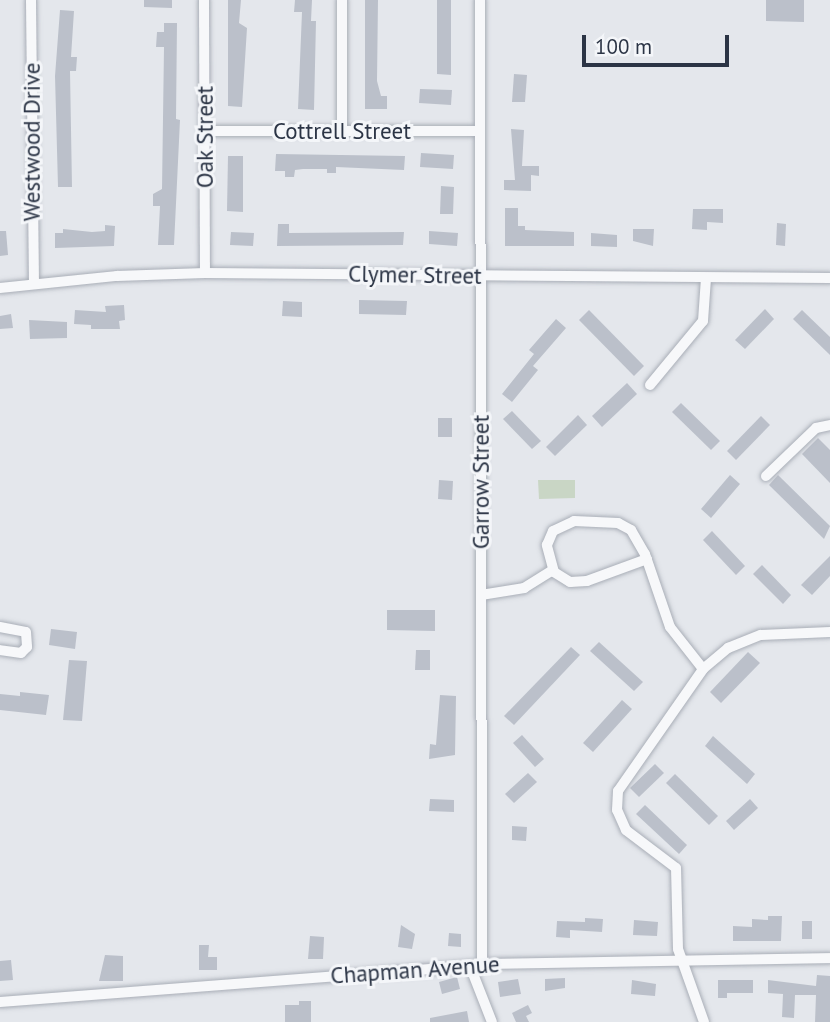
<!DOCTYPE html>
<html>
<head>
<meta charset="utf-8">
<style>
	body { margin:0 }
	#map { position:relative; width:830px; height:1022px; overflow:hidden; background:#e4e7ec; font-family:"PT Sans",sans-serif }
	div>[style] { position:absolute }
	.green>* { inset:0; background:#c9d6c5 }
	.building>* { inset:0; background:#bbc0ca }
	.roads { filter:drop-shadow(0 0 2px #a9aeb7) drop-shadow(0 0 2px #a9aeb7) }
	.minor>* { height:10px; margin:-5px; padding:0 5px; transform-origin:5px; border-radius:5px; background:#f7f8fa }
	span { translate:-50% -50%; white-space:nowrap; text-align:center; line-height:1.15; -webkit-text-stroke:6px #f4f6f9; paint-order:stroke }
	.street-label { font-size:23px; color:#2b3445 }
	.scale { position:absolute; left:582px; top:35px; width:147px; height:32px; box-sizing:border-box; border:4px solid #2b3445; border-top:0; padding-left:9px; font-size:21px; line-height:24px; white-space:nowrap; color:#2b3445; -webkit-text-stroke:5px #f4f6f9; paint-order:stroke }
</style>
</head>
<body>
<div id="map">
	<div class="green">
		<div style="clip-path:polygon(538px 480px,575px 480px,575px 498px,539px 499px)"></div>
	</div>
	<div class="building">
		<div style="clip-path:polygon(144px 0,172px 0,172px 8px,144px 7px)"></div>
		<div style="clip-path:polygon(228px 0,241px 0,239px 23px,247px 28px,242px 107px,228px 106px)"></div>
		<div style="clip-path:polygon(295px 0,312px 0,311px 21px,316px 21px,314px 110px,298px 109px,302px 12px,294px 12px)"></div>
		<div style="clip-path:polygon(365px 0,378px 0,377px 81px,381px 96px,387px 96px,387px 109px,365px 109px)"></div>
		<div style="clip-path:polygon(437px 0,451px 0,451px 75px,437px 74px)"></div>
		<div style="clip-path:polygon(766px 0,804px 0,804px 22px,766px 21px)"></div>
		<div style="clip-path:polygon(60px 10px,74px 11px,71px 57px,77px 57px,76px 71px,70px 71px,72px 187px,58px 187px,55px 76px)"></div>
		<div style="clip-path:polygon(164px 23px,177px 23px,176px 119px,180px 120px,174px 245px,158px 245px,160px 206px,153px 206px,153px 194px,162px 189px,164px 47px,156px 47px,157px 32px,164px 32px)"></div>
		<div style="clip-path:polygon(514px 74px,527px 75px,525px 102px,512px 102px)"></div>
		<div style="clip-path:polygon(420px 89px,452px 90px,451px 105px,419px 103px)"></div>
		<div style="clip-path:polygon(511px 129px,524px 130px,522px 166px,539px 166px,539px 176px,531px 175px,531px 191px,504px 190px,504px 180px,515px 180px)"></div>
		<div style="clip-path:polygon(421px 153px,454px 155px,453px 169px,420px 167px)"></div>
		<div style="clip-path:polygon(276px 154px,405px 156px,404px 170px,336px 167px,336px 173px,327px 173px,327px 169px,303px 169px,295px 170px,294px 177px,285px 177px,285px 171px,275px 171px)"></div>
		<div style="clip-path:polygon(228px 156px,243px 156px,243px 212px,227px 211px)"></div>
		<div style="clip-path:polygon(441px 186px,454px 187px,453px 214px,440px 214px)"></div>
		<div style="clip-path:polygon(505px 208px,518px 208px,518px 226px,525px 226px,525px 230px,574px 232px,574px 246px,505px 246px)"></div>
		<div style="clip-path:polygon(693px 209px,723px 209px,723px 223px,707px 222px,707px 230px,692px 229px)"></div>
		<div style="clip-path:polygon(777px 223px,786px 224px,785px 246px,776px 245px)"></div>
		<div style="clip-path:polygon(278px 224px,289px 224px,289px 233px,404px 232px,403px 245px,277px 246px)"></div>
		<div style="clip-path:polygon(105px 225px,115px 226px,114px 246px,55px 248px,55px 233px,63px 233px,63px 229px,92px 232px,105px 231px)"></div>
		<div style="clip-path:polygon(633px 229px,654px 229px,653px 246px,633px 241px)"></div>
		<div style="clip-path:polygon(0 231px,6px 231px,8px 255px,0 256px)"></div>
		<div style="clip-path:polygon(429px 231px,458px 233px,457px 246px,429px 244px)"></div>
		<div style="clip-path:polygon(231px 232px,254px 233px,253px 246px,230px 245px)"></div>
		<div style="clip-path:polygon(591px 233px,617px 235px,617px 247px,591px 246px)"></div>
		<div style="clip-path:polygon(359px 300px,407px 301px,406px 315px,359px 314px)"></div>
		<div style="clip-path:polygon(283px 301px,302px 302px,302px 317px,282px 316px)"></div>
		<div style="clip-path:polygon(124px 305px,125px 320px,119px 321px,120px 329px,91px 329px,91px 325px,74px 324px,75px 310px,106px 312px,105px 306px)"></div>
		<div style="clip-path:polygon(765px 309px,774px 319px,745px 349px,735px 340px)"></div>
		<div style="clip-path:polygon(589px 310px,644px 366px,634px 376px,579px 320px)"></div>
		<div style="clip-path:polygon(802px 310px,830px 337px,830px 355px,793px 319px)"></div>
		<div style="clip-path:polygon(11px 314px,13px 328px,0 329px,0 316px)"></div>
		<div style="clip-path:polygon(556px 319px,566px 328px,533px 366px,538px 370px,512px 402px,502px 394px,534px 354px,529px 350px)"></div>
		<div style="clip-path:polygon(29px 320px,67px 322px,67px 338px,30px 339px)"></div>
		<div style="clip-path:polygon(627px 383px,637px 394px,602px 427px,592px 416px)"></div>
		<div style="clip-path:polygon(681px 403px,720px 441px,711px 450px,672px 412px)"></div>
		<div style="clip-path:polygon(512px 411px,541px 441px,532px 449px,503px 419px)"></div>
		<div style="clip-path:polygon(578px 415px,587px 425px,555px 456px,546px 447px)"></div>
		<div style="clip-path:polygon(761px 416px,770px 425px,736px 460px,727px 451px)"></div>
		<div style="clip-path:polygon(438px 418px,452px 418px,452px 437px,438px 437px)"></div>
		<div style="clip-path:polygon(818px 438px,830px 450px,830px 483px,802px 454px)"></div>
		<div style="clip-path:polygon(730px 475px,740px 484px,711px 518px,701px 509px)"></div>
		<div style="clip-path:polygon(778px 475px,830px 526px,824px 539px,769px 485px)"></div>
		<div style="clip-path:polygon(439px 480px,453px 481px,452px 500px,438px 499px)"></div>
		<div style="clip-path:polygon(712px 531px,745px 566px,736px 575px,703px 540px)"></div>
		<div style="clip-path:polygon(830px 556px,830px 576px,812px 595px,801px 585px)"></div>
		<div style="clip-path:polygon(762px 565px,791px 595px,783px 604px,753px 574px)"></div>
		<div style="clip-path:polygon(387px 610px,435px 610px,435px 631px,387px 630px)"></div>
		<div style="clip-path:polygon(51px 629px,77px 632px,75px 649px,49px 645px)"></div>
		<div style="clip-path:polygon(599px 642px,643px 682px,634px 691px,590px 651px)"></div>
		<div style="clip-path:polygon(571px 647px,580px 655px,514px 725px,504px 716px)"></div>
		<div style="clip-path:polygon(416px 650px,430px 650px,430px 670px,415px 670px)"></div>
		<div style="clip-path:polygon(748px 652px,760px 663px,721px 703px,710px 692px)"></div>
		<div style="clip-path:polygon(69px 660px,87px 661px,82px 721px,63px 720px)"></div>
		<div style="clip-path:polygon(20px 692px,49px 695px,46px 715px,0 710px,0 694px,20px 696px)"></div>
		<div style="clip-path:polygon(440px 695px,456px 696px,455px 755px,429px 759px,430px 744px,436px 745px)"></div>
		<div style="clip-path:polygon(622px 700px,632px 709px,593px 752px,583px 743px)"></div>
		<div style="clip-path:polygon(522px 735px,544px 759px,535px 767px,513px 743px)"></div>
		<div style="clip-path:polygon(713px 736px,755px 774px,747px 784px,705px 746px)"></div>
		<div style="clip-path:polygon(655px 764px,664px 773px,639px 797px,630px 788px)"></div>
		<div style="clip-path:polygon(528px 773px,537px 782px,514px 803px,505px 794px)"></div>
		<div style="clip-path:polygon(675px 774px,718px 816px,709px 825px,666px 783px)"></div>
		<div style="clip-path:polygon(430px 799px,454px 800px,454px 812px,429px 811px)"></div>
		<div style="clip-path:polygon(750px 799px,758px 808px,734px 830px,726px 821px)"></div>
		<div style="clip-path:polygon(645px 805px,687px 845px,679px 854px,636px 814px)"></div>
		<div style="clip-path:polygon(512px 826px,527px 827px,526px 841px,512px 840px)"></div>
		<div style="clip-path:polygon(768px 916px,782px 916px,781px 941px,733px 941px,733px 926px,752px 927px,752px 919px,768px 920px)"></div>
		<div style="clip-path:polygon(585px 918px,603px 919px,602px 932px,570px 930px,570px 938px,556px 937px,557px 921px,585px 922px)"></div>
		<div style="clip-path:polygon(634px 920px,658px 922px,657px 936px,633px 935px)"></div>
		<div style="clip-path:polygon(802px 921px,812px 921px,812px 939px,802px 939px)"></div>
		<div style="clip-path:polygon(401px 925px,415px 934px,412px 949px,398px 947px)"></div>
		<div style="clip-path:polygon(449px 933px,461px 934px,461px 947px,448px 946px)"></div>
		<div style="clip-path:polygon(310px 936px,324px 937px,323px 959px,308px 959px)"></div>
		<div style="clip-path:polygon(199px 945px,209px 945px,208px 957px,217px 957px,217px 970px,199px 970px)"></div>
		<div style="clip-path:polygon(105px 955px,123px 956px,123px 981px,99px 981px)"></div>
		<div style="clip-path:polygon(11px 960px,13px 980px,0 981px,0 961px)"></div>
		<div style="clip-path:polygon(817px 975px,830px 976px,830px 1022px,815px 1022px,816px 995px,795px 995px,794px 1018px,782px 1017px,783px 994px,768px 993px,768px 980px,816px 986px)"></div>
		<div style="clip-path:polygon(457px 977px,460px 989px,442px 994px,439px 982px)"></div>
		<div style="clip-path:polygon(565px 978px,565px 988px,545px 991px,545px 979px)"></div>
		<div style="clip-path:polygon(518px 979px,521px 994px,500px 997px,498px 982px)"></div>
		<div style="clip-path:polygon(632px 980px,656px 984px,655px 996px,631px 994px)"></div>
		<div style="clip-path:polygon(718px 980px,753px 980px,753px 993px,727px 993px,727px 998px,718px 998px)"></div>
		<div style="clip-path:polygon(299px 1001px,311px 1001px,311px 1022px,285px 1022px,285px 1005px,299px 1005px)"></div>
		<div style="clip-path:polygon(528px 1005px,532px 1013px,526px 1016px,529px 1022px,516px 1022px,512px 1013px)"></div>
		<div style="clip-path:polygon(467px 1011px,469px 1022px,430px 1022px,430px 1018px)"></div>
	</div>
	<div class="roads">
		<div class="minor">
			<div style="left:31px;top:0;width:284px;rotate:89.4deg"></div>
			<div style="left:204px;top:0;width:273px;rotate:89.8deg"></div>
			<div style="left:342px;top:0;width:131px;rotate:90deg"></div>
			<div style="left:480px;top:0;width:965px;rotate:89.88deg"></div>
			<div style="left:204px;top:131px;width:276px"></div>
			<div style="left:0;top:288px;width:118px;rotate:-5.9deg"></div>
			<div style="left:117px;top:276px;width:88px;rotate:-2deg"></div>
			<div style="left:205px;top:273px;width:625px;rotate:0.46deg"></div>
			<div style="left:650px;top:385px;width:83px;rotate:-50.4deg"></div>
			<div style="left:703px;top:321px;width:43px;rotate:-86deg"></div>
			<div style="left:766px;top:476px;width:69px;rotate:-43.8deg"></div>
			<div style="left:816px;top:428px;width:14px;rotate:-12deg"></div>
			<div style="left:647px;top:559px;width:64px;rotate:159.9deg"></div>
			<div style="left:587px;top:581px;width:17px;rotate:177deg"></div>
			<div style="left:570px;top:582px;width:19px;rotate:-148deg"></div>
			<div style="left:554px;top:572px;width:28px;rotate:-105deg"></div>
			<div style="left:547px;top:545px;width:15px;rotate:-67deg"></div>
			<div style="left:553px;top:531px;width:23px;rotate:-25deg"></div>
			<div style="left:574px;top:521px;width:44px;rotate:2.6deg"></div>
			<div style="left:618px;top:523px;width:15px;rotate:28deg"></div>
			<div style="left:631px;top:530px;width:28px;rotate:60deg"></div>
			<div style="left:645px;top:554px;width:77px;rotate:71.1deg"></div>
			<div style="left:670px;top:627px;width:53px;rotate:51.8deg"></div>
			<div style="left:481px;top:595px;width:44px;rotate:-9.2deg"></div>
			<div style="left:524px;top:588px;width:34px;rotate:-32deg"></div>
			<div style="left:0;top:627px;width:26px;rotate:11deg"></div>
			<div style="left:26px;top:632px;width:15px;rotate:86deg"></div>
			<div style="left:27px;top:647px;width:8px;rotate:135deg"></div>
			<div style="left:21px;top:653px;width:21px;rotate:-172deg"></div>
			<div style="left:470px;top:966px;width:60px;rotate:68.6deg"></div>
			<div style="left:0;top:1002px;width:493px;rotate:-4.4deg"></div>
			<div style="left:492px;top:964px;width:338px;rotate:-1deg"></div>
			<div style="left:704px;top:1022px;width:77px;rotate:-109.6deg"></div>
			<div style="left:678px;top:949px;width:81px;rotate:-91.4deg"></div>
			<div style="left:676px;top:868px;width:63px;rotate:-142.8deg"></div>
			<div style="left:626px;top:830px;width:22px;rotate:-114deg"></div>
			<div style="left:617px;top:810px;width:19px;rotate:-87deg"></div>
			<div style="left:618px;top:791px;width:149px;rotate:-55.1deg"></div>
			<div style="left:703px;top:669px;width:33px;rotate:-40deg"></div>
			<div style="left:728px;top:648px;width:35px;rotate:-22deg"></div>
			<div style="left:761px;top:635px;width:69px;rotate:-2.5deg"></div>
		</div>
	</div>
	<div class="street-label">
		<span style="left:342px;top:131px">Cottrell Street</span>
		<span style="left:205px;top:137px;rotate:-90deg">Oak Street</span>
		<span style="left:32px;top:142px;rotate:-90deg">Westwood Drive</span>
		<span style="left:415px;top:275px;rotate:1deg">Clymer Street</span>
		<span style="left:481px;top:482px;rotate:-90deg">Garrow Street</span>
		<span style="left:415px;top:970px;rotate:-4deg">Chapman Avenue</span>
	</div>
	<div class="scale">100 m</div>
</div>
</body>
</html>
